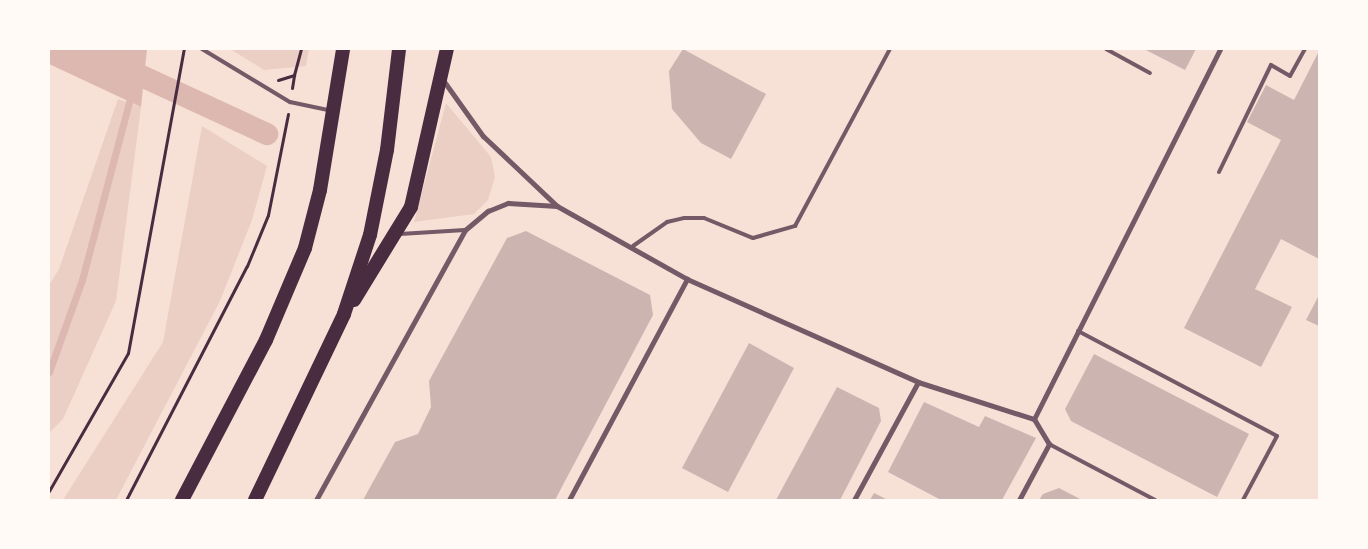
<!DOCTYPE html>
<html>
<head>
<meta charset="utf-8">
<style>
	body { margin:0 }
	#map { position:relative; width:1368px; height:549px; overflow:hidden; background:#f7e1d7; font-family:Cabin,sans-serif }
	div>[style] { position:absolute }
	.green>* { inset:0; background:#ebcfc5 }
	.water>* { inset:0; background:#dcb8b0 }
	.stream>* { height:7px; margin:-3.5px; padding:0 3.5px; transform-origin:3.5px; border-radius:3.5px; background:#dcb8b0 }
	.canal>* { height:22px; margin:-11px; padding:0 11px; transform-origin:11px; border-radius:11px; background:#dcb8b0 }
	.building>* { inset:0; background:#ccb4b1 }
	.path>* { height:3px; margin:-1.5px; padding:0 1.5px; transform-origin:1.5px; border-radius:1.5px; background:#4a2c40 }
	.service>* { height:4px; margin:-2px; padding:0 2px; transform-origin:2px; border-radius:2px; background:#755966 }
	.minor>* { height:5px; margin:-2.5px; padding:0 2.5px; transform-origin:2.5px; border-radius:2.5px; background:#755966 }
	.trunk>* { height:14px; margin:-7px; padding:0 7px; transform-origin:7px; border-radius:7px; background:#4a2c40 }
	span { translate:-50% -50%; white-space:nowrap; text-align:center; line-height:1.15; -webkit-text-stroke:5px #fffaf5; paint-order:stroke }
	.frame { position:absolute; inset:0; border:50px solid #fffaf5; pointer-events:none }
</style>
</head>
<body>
<div id="map">
	<div class="green">
		<div style="clip-path:polygon(230px 49px,309px 49px,306px 66px,264px 70px)"></div>
		<div style="clip-path:polygon(118px 99px,141px 107px,116px 301px,63px 419px,49px 433px,49px 285px,59px 269px)"></div>
		<div style="clip-path:polygon(446px 103px,491px 157px,495px 177px,488px 200px,474px 214px,414px 222px)"></div>
		<div style="clip-path:polygon(202px 126px,267px 166px,252px 220px,220px 301px,116px 500px,63px 500px,163px 342px)"></div>
	</div>
	<div class="water">
		<div style="clip-path:polygon(49px 49px,147px 49px,141px 107px,49px 64px)"></div>
	</div>
	<div class="stream">
		<div style="left:49px;top:372px;width:98px;rotate:-70.3deg"></div>
		<div style="left:82px;top:280px;width:191px;rotate:-75.2deg"></div>
	</div>
	<div class="canal">
		<div style="left:83px;top:49px;width:203px;rotate:24.8deg"></div>
	</div>
	<div class="building">
		<div style="clip-path:polygon(683px 49px,766px 94px,731px 159px,701px 143px,672px 109px,669px 71px)"></div>
		<div style="clip-path:polygon(1144px 49px,1196px 49px,1185px 70px)"></div>
		<div style="clip-path:polygon(1319px 51px,1319px 259px,1281px 239px,1255px 289px,1292px 307px,1261px 367px,1184px 328px,1281px 140px,1247px 122px,1266px 85px,1294px 100px)"></div>
		<div style="clip-path:polygon(526px 231px,650px 295px,653px 315px,555px 500px,363px 500px,395px 442px,418px 434px,431px 407px,429px 381px,507px 238px)"></div>
		<div style="clip-path:polygon(1319px 295px,1319px 326px,1306px 320px)"></div>
		<div style="clip-path:polygon(749px 343px,794px 368px,728px 492px,682px 468px)"></div>
		<div style="clip-path:polygon(1094px 354px,1249px 434px,1217px 497px,1071px 421px,1065px 409px)"></div>
		<div style="clip-path:polygon(837px 387px,879px 408px,881px 421px,840px 500px,776px 500px)"></div>
		<div style="clip-path:polygon(924px 402px,979px 427px,985px 416px,1036px 438px,1002px 500px,941px 500px,888px 472px)"></div>
		<div style="clip-path:polygon(1059px 488px,1082px 500px,1039px 500px,1043px 494px)"></div>
		<div style="clip-path:polygon(874px 493px,888px 500px,870px 500px)"></div>
	</div>
	<div class="path">
		<div style="left:278px;top:80px;width:17px;rotate:-17deg"></div>
		<div style="left:294px;top:75px;width:27px;rotate:-75deg"></div>
		<div style="left:292px;top:88px;width:13px;rotate:-81deg"></div>
		<div style="left:49px;top:491px;width:159px;rotate:-60.2deg"></div>
		<div style="left:128px;top:353px;width:309px;rotate:-79.6deg"></div>
		<div style="left:126px;top:500px;width:263px;rotate:-62.7deg"></div>
		<div style="left:247px;top:266px;width:55px;rotate:-67.6deg"></div>
		<div style="left:268px;top:215px;width:103px;rotate:-78.8deg"></div>
	</div>
	<div class="service">
		<div style="left:202px;top:49px;width:103px;rotate:31.1deg"></div>
		<div style="left:290px;top:102px;width:40px;rotate:12deg"></div>
		<div style="left:1106px;top:49px;width:50px;rotate:28.6deg"></div>
		<div style="left:1219px;top:172px;width:119px;rotate:-64.1deg"></div>
		<div style="left:1271px;top:65px;width:22px;rotate:30deg"></div>
		<div style="left:1290px;top:76px;width:31px;rotate:-61deg"></div>
		<div style="left:400px;top:234px;width:65px;rotate:-3.5deg"></div>
		<div style="left:633px;top:246px;width:42px;rotate:-35.2deg"></div>
		<div style="left:667px;top:222px;width:17px;rotate:-13deg"></div>
		<div style="left:684px;top:218px;width:20px"></div>
		<div style="left:704px;top:218px;width:53px;rotate:22.2deg"></div>
		<div style="left:753px;top:238px;width:44px;rotate:-15.9deg"></div>
		<div style="left:795px;top:226px;width:201px;rotate:-61.8deg"></div>
		<div style="left:1078px;top:331px;width:225px;rotate:27.8deg"></div>
		<div style="left:1277px;top:436px;width:72px;rotate:118deg"></div>
		<div style="left:1049px;top:444px;width:120px;rotate:27.8deg"></div>
	</div>
	<div class="minor">
		<div style="left:443px;top:80px;width:69px;rotate:54.5deg"></div>
		<div style="left:483px;top:136px;width:102px;rotate:43.4deg"></div>
		<div style="left:557px;top:206px;width:149px;rotate:29.3deg"></div>
		<div style="left:687px;top:279px;width:253px;rotate:24deg"></div>
		<div style="left:918px;top:382px;width:122px;rotate:17.7deg"></div>
		<div style="left:1034px;top:419px;width:414px;rotate:-63.3deg"></div>
		<div style="left:316px;top:500px;width:308px;rotate:-61.1deg"></div>
		<div style="left:465px;top:230px;width:30px;rotate:-40deg"></div>
		<div style="left:488px;top:211px;width:22px;rotate:-22deg"></div>
		<div style="left:508px;top:203px;width:49px;rotate:3.5deg"></div>
		<div style="left:569px;top:500px;width:251px;rotate:-61.9deg"></div>
		<div style="left:854px;top:500px;width:134px;rotate:-61.5deg"></div>
		<div style="left:1019px;top:500px;width:64px;rotate:-61.8deg"></div>
		<div style="left:1049px;top:444px;width:29px;rotate:-121deg"></div>
	</div>
	<div class="trunk">
		<div style="left:354px;top:300px;width:109px;rotate:-58.5deg"></div>
		<div style="left:411px;top:207px;width:162px;rotate:-77.2deg"></div>
		<div style="left:182px;top:500px;width:181px;rotate:-62.3deg"></div>
		<div style="left:266px;top:340px;width:100px;rotate:-67deg"></div>
		<div style="left:305px;top:248px;width:60px;rotate:-75.5deg"></div>
		<div style="left:320px;top:190px;width:143px;rotate:-80.7deg"></div>
		<div style="left:255px;top:500px;width:206px;rotate:-64.4deg"></div>
		<div style="left:344px;top:314px;width:83px;rotate:-71.8deg"></div>
		<div style="left:370px;top:235px;width:87px;rotate:-78.7deg"></div>
		<div style="left:387px;top:150px;width:102px;rotate:-83.2deg"></div>
	</div>
	<div class="frame"></div>
</div>
</body>
</html>
